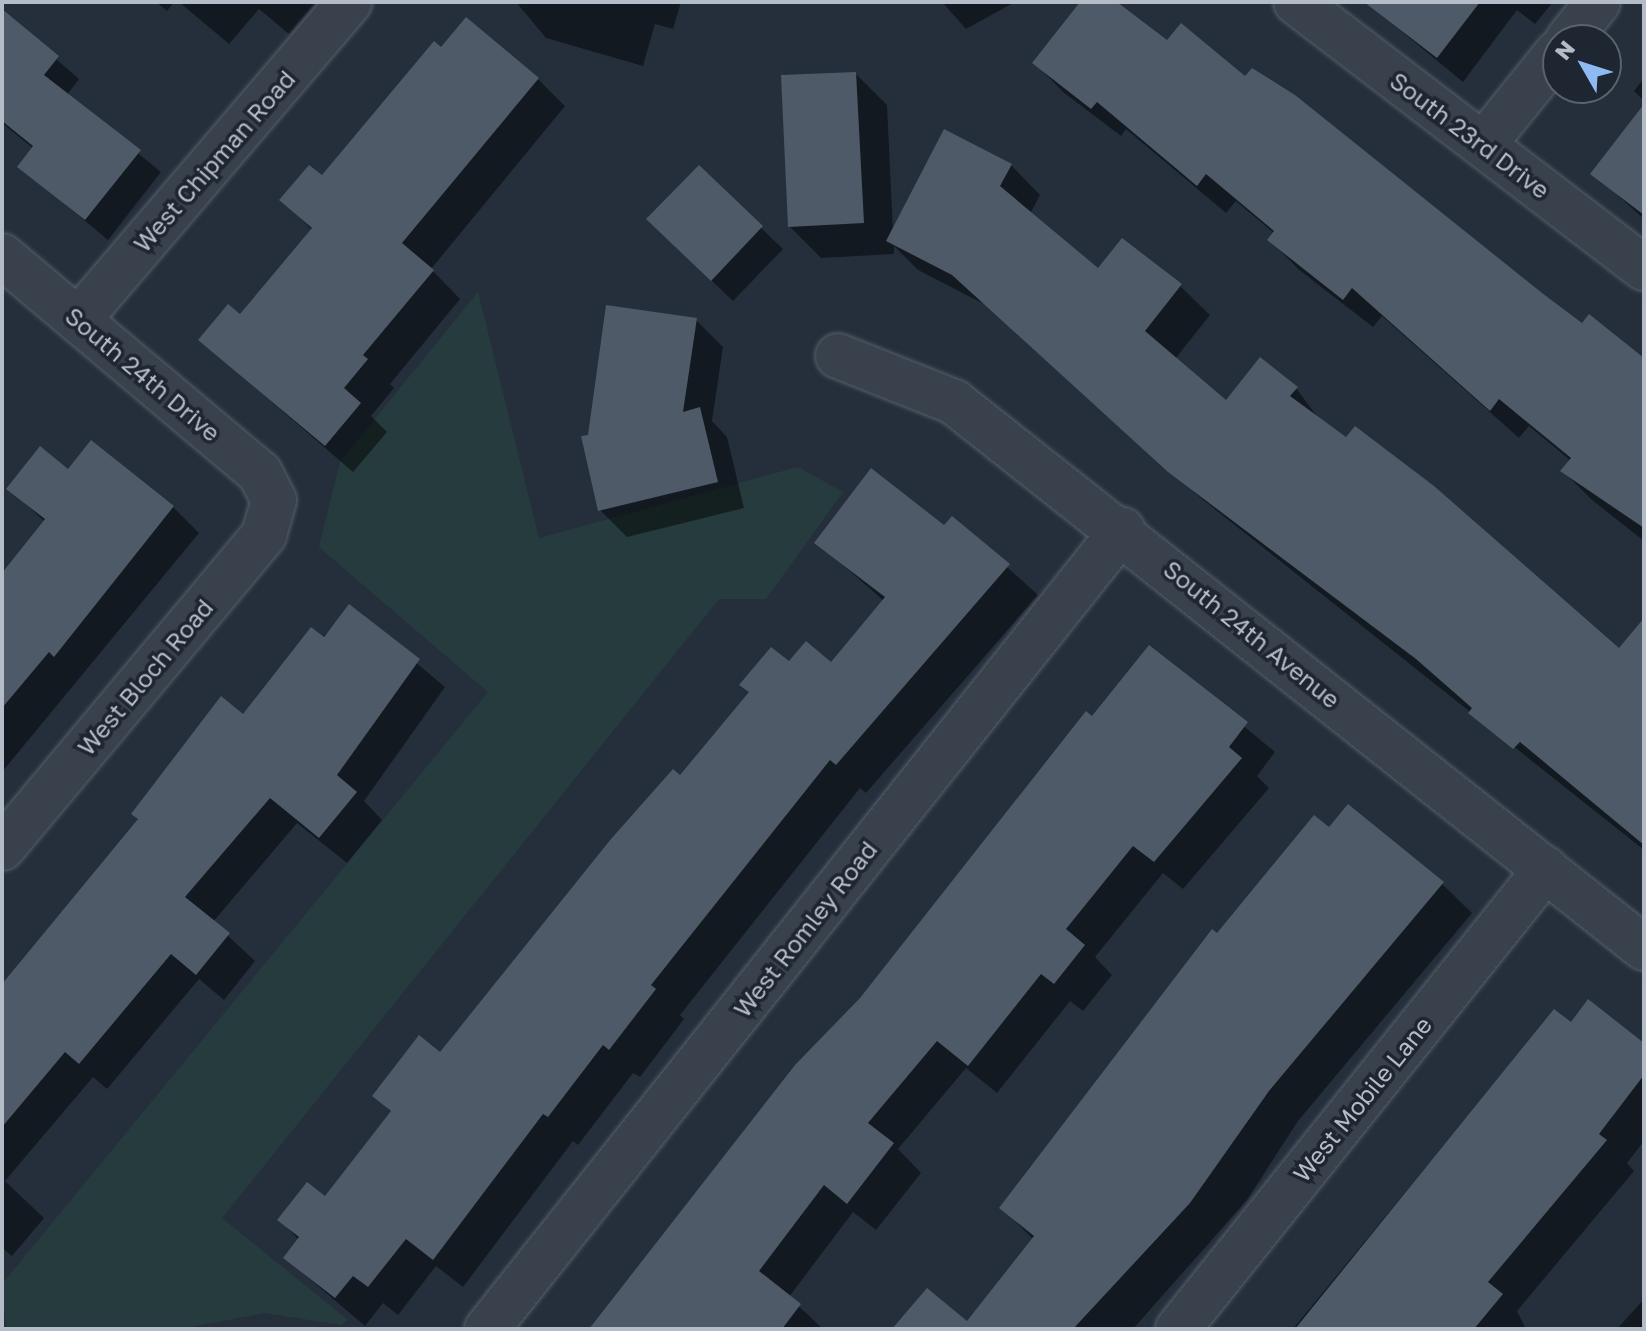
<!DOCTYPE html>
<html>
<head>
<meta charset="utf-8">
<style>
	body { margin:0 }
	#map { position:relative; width:1646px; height:1331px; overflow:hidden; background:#252f3c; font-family:"Golos Text",sans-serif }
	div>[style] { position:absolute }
	.green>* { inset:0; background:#263b3d }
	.shadow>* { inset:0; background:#0007 }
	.building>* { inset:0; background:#4e5a67 }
	.roads { filter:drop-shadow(0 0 2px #565f6a) drop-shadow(0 0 2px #565f6a) }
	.minor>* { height:44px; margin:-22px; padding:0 22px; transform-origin:22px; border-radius:22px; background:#38414c }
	span { translate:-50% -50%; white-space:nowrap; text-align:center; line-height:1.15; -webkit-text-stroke:7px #1d2631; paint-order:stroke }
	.street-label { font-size:24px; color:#b4bcc7 }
	.frame { position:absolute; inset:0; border:4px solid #b4bcc7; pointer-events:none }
	.north { position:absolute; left:1542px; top:24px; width:80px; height:80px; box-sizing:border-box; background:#1d2631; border:2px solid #59626d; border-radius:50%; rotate:309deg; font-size:22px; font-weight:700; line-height:32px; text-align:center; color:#b4bcc7 }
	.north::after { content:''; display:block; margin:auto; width:28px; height:36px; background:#8eb9f3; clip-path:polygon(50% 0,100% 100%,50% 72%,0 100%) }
</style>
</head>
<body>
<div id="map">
	<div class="green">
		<div style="clip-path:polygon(478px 292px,539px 538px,798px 467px,843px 492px,766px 599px,719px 599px,222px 1218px,348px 1320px,341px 1325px,265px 1313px,180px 1329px,6px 1329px,2px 1284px,488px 692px,319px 547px,340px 462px)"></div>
	</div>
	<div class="shadow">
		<div style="clip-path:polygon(156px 2px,174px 2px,167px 11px)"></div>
		<div style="clip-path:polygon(179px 2px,316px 2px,289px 34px,259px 9px,229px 44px)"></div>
		<div style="clip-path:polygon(516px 2px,681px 2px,673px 29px,655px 24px,643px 66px,546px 38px)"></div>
		<div style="clip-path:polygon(942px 2px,1015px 2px,966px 29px)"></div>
		<div style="clip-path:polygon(1083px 2px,1114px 2px,1167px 43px,1246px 79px,1582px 325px,1644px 361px,1644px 541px,1592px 500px,1563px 471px,1571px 461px,1529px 426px,1519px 438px,1382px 316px,1373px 327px,1298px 269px,1270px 240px,1275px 234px,1236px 201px,1226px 213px,1126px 129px,1121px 136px,1063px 92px,1035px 63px)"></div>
		<div style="clip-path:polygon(1366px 2px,1553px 2px,1535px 24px,1517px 10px,1463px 82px)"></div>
		<div style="clip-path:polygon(2px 12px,79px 79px,67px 95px,161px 172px,108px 240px,20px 167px,34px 149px,2px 123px)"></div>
		<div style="clip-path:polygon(441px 50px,538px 79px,565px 106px,431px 269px,460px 299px,390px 384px,394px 388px,371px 416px,387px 432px,353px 472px,200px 340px,240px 317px,312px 230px,282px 200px,322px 178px)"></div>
		<div style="clip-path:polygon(856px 74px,887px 105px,893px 231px,1011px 165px,1040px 195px,1030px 214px,1098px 271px,1180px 286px,1210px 315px,1175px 359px,1226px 402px,1296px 388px,1322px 423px,1346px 440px,1356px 429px,1468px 516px,1619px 651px,1644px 653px,1644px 850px,1202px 499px,984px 304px,918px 270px,894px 246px,894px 254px,821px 258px,790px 227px)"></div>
		<div style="clip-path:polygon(1644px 78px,1644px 101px,1634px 91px)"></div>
		<div style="clip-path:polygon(1644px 108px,1644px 219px,1593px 173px)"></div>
		<div style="clip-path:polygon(699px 168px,783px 249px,733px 301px,670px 241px)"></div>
		<div style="clip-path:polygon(696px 320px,723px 347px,712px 421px,727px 437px,744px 508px,627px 537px,600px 510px,590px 436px)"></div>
		<div style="clip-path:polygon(68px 471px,173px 507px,199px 533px,2px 772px,2px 576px,45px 522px,9px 488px)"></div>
		<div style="clip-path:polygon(953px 518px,1038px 595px,866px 793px,860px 788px,680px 1015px,684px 1019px,640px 1077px,633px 1073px,578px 1145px,573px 1141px,463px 1287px,436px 1266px,398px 1315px,383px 1303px,365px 1326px,285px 1258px,299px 1240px,280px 1220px,325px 1199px,392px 1113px,375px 1096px,441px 1055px,680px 778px,789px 664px,831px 665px,884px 601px,817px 542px,945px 528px)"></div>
		<div style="clip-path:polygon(350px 607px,445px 687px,364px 801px,382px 820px,347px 863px,297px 823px,213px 922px,255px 961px,224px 1000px,199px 979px,107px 1089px,93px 1077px,5px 1181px,44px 1218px,12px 1256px,2px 1248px,2px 987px)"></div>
		<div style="clip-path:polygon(1149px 648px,1275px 752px,1257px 776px,1269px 788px,1183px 889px,1163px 873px,1095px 957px,1112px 975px,1083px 1011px,1070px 1001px,997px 1093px,966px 1068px,898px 1149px,921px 1173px,876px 1230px,853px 1212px,789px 1297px,823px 1329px,595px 1329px)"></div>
		<div style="clip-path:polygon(1329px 829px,1442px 884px,1472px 913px,1298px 1121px,1247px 1200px,1133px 1329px,895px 1329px,967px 1324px,1034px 1240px,1001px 1207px,1218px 936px)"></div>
		<div style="clip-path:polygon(1554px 1011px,1571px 1025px,1644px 1046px,1644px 1141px,1627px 1163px,1634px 1171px,1517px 1311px,1526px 1329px,1293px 1329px)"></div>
		<div style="clip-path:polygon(1644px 1299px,1644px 1329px,1617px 1329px)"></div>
	</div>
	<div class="building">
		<div style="clip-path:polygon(1080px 2px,1117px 2px,1167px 40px,1181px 23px,1245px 76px,1252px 68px,1295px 95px,1542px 293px,1582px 323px,1589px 314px,1644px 358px,1644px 528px,1560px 471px,1571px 458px,1499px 399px,1490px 411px,1352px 288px,1343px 300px,1267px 240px,1274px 231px,1206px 174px,1197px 186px,1097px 102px,1091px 109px,1032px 63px)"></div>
		<div style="clip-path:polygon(1364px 2px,1480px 2px,1437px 58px)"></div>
		<div style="clip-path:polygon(2px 9px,59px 56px,44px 75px,141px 150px,85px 220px,17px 167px,33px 146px,2px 121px)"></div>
		<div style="clip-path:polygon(466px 17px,539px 78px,402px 243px,434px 270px,363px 355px,368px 359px,344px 388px,361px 403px,325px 446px,198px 340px,228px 304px,240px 314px,312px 228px,279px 200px,309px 165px,322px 175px,434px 41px,441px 47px)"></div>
		<div style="clip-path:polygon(856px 72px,864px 223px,788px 227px,781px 75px)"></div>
		<div style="clip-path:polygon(1644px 104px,1644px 215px,1590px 174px)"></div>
		<div style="clip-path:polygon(944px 129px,1012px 164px,1000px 186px,1098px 268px,1122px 238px,1182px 284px,1145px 331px,1226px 400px,1260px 357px,1298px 387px,1290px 396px,1346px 437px,1355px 426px,1434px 486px,1619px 648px,1644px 618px,1644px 845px,1520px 742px,1513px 749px,1468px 713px,1472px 708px,1416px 659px,1168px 472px,952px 275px,886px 241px)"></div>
		<div style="clip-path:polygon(699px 165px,763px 226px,711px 281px,646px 219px)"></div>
		<div style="clip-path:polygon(606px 305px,697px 318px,683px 412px,700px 407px,718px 482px,598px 511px,581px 436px,588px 435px)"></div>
		<div style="clip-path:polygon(91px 440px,174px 506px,54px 657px,49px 652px,2px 708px,2px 573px,45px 519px,6px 489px,40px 446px,68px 469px)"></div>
		<div style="clip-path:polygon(871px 468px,944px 525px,952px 516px,1010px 564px,836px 765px,830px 760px,651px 985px,656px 989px,609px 1050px,603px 1045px,548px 1117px,543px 1114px,433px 1260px,406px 1239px,368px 1287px,353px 1276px,335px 1298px,283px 1258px,299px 1237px,277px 1220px,307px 1182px,325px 1196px,391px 1111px,372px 1096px,419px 1035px,440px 1052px,611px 839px,673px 769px,680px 775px,749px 692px,739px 685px,771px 647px,789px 661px,806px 641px,831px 662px,885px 597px,814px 543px)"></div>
		<div style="clip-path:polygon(349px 604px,420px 659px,337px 775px,357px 792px,319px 838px,270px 798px,185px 897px,230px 933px,196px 975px,171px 954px,79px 1064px,65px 1052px,2px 1127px,2px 984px,138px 819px,131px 814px,221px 696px,243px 714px,311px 627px,324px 637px)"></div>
		<div style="clip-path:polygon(1149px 645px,1248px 722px,1229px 747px,1242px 758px,1154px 862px,1133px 846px,1066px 929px,1085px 945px,1054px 984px,1041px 974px,968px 1066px,937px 1041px,868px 1123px,894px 1143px,847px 1204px,824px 1185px,759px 1271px,801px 1304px,782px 1329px,589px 1329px,795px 1065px,860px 998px,1086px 711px,1092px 716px)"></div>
		<div style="clip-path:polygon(1348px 804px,1444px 882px,1269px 1091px,1190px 1203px,1073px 1329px,892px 1329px,927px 1288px,967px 1321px,1034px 1236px,999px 1208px,1212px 929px,1217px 933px,1314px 815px,1329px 827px)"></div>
		<div style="clip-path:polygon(1588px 999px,1644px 1043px,1644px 1075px,1599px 1134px,1607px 1140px,1488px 1282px,1503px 1294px,1474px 1329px,1295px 1329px,1554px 1009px,1571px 1022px)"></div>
	</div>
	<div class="roads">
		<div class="minor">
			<div style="left:1296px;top:2px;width:438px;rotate:37.4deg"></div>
			<div style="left:1568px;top:40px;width:48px;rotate:-51.7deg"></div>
			<div style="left:1483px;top:145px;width:119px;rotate:-51.1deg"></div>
			<div style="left:2px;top:256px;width:337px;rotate:40.1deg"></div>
			<div style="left:260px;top:473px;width:30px;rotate:63deg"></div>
			<div style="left:274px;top:500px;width:36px;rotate:106deg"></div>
			<div style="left:264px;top:535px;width:408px;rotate:129.9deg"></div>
			<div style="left:78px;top:320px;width:418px;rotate:-49.5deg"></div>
			<div style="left:838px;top:356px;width:125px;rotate:21.6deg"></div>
			<div style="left:954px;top:402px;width:880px;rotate:38.35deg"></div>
			<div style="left:487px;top:1329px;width:1021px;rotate:-51.52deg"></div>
			<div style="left:1178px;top:1329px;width:589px;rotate:-51.34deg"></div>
		</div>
	</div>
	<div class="street-label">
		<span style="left:1470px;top:135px;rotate:37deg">South 23rd Drive</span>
		<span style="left:214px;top:161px;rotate:-49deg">West Chipman Road</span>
		<span style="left:143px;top:374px;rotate:40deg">South 24th Drive</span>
		<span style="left:1252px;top:634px;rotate:39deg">South 24th Avenue</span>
		<span style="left:145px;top:677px;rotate:-50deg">West Bloch Road</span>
		<span style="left:805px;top:929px;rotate:-52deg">West Romley Road</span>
		<span style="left:1362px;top:1099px;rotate:-51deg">West Mobile Lane</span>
	</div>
	<div class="frame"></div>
	<div class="north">N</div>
</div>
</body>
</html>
